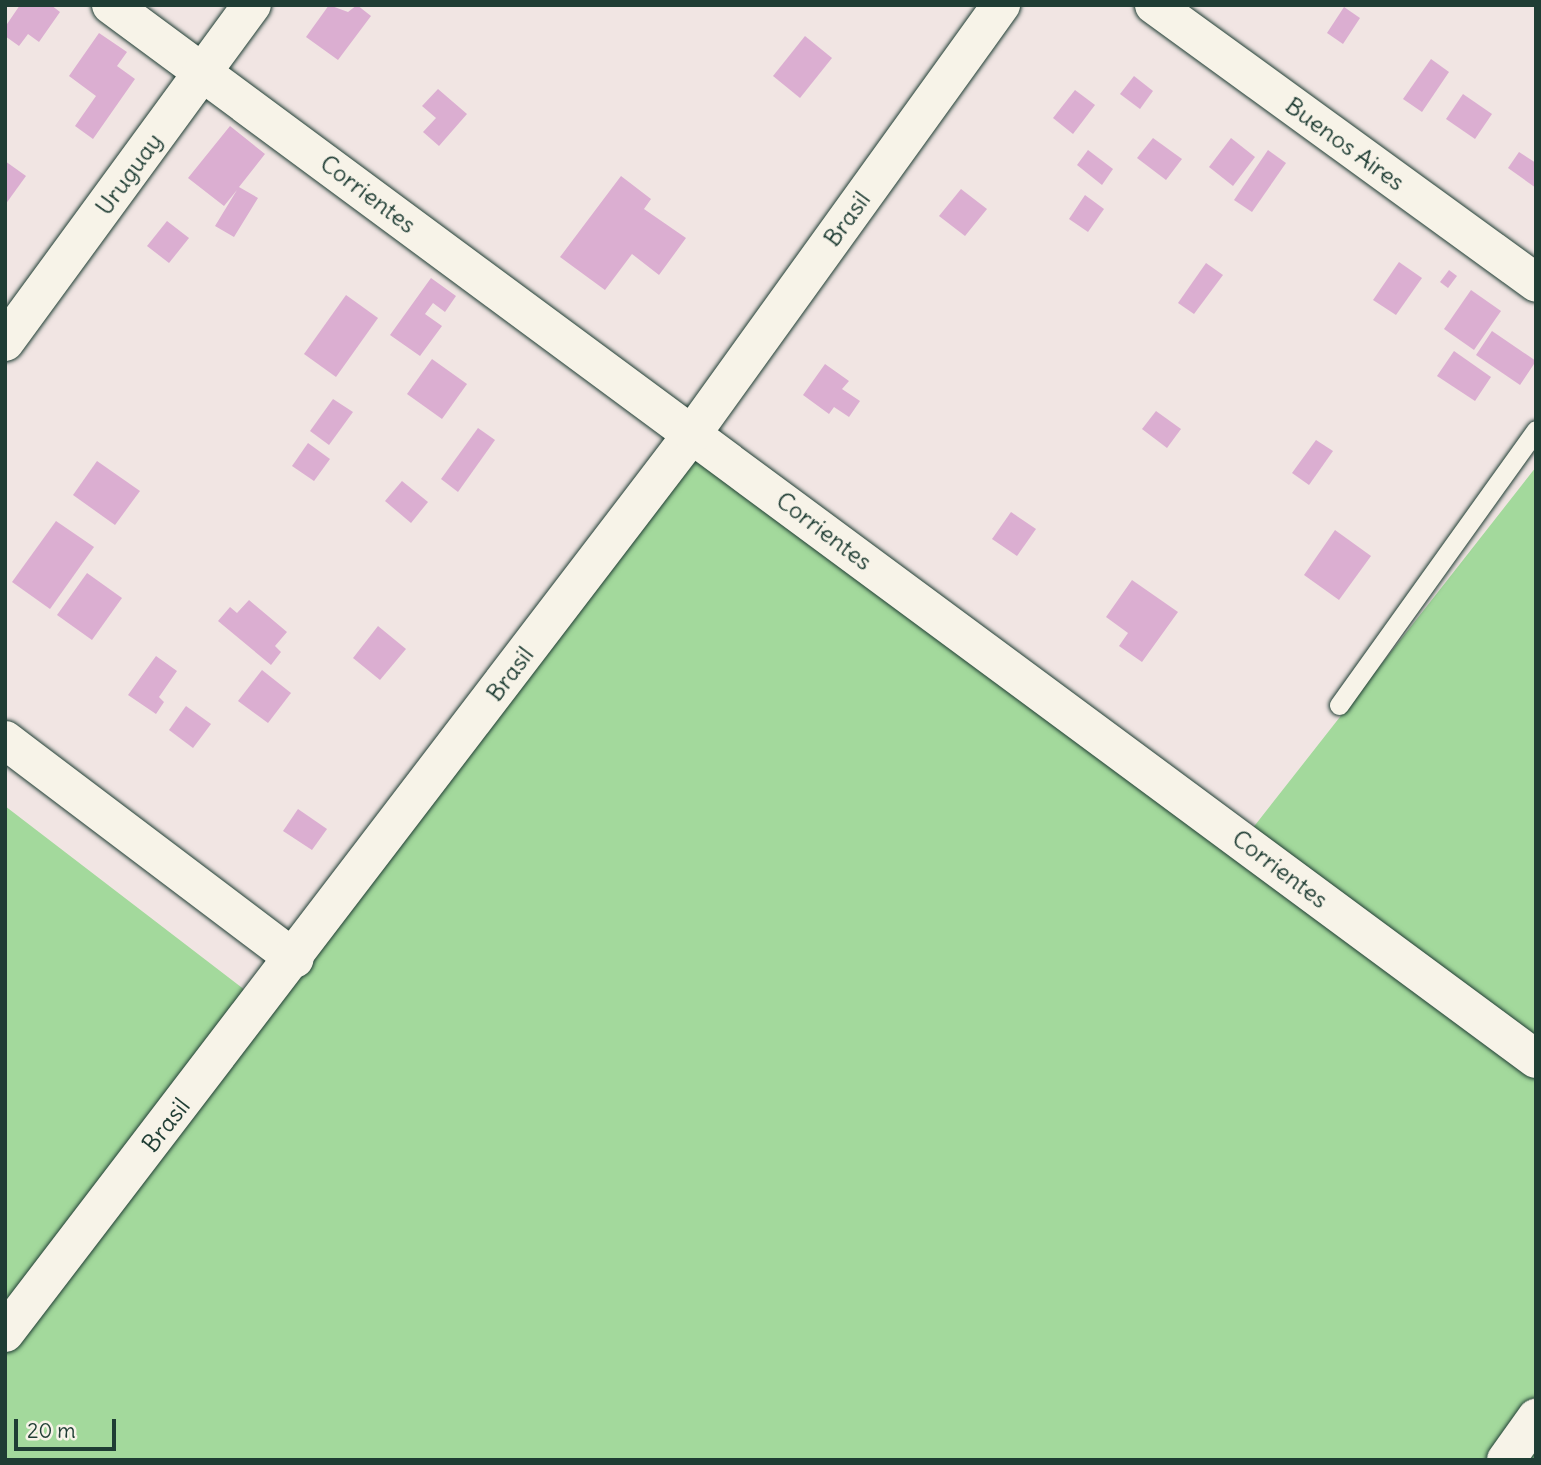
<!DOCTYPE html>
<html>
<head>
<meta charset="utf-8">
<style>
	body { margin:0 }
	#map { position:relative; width:1541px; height:1465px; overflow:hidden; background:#f1e5e3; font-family:Delius,sans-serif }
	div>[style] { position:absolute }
	.green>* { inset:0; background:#a3d99c }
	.building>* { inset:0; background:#dbaed1 }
	.roads { filter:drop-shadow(0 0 2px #1f3d34) drop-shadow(0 0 2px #1f3d34) }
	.service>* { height:19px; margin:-9.5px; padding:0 9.5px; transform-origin:9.5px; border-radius:9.5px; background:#f7f3e8 }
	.minor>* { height:38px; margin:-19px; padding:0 19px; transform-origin:19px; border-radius:19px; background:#f7f3e8 }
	span { translate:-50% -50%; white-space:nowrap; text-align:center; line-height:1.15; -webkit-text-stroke:5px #f7f3e8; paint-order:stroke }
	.street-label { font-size:24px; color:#1f3d34 }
	.frame { position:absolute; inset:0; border:7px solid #1f3d34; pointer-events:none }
	.scale { position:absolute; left:14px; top:1419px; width:102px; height:32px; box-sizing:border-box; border:4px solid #1f3d34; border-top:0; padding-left:9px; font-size:21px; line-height:24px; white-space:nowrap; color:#1f3d34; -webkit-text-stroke:5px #f7f3e8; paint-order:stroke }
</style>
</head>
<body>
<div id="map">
	<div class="green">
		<div style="clip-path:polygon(694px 452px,1234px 852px,1536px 467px,1536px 1460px,5px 1460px,5px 806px,271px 1010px)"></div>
	</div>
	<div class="building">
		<div style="clip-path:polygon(20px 5px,51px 5px,60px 12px,39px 42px,28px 34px,19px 46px,5px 36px,5px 27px)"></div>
		<div style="clip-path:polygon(329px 5px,348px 12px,357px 5px,371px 16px,338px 60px,306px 37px)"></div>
		<div style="clip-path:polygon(1344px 7px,1360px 18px,1343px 44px,1327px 33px)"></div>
		<div style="clip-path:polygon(99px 33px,127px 52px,117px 66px,135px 79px,93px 139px,75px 126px,96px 96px,69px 76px)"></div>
		<div style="clip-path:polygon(805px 36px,832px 58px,800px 98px,773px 76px)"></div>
		<div style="clip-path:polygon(1431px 59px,1449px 72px,1422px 112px,1403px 99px)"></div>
		<div style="clip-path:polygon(1134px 76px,1153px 91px,1140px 109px,1120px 94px)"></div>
		<div style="clip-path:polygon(438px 89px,467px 114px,439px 146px,423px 132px,436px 118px,422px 106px)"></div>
		<div style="clip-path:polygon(1075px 90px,1095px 105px,1073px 134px,1053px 118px)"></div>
		<div style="clip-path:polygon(1463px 94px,1492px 114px,1475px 139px,1446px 119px)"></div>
		<div style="clip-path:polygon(230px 126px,265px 154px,239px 187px,258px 198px,234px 237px,215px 226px,237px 190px,224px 206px,188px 178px)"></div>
		<div style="clip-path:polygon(1153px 138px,1182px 159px,1166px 180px,1137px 158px)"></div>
		<div style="clip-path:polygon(1231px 138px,1255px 157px,1233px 186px,1209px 167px)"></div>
		<div style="clip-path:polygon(1088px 150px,1113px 169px,1102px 185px,1077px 165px)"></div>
		<div style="clip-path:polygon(1268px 150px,1286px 163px,1252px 212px,1234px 200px)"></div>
		<div style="clip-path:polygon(1519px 152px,1536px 163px,1536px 188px,1508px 168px)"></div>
		<div style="clip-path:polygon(5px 161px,26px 176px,5px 205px)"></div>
		<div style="clip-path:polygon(621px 176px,651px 199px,644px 209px,686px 238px,659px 275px,632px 254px,605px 290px,560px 257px)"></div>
		<div style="clip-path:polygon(961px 189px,987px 209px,965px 236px,939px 216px)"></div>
		<div style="clip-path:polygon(1085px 195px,1104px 209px,1088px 232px,1069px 219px)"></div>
		<div style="clip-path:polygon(167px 221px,189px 238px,169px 263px,147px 246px)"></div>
		<div style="clip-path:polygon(1399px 262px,1422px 278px,1396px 315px,1373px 300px)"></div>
		<div style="clip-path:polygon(1206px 263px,1223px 275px,1194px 314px,1178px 303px)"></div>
		<div style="clip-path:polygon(1449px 270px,1457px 276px,1448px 288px,1440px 282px)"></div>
		<div style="clip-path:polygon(431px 278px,456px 296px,445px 312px,433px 303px,425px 314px,442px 326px,420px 356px,390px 335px)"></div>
		<div style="clip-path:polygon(1471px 290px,1501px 311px,1474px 350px,1444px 329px)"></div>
		<div style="clip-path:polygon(346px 295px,378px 318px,336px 377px,304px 354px)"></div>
		<div style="clip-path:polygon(1492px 331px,1536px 361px,1520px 385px,1476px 355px)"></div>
		<div style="clip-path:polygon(1454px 351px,1491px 377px,1475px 401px,1437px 376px)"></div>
		<div style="clip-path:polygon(432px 359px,467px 384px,442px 419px,407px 394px)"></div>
		<div style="clip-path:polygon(825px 364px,849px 381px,842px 389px,860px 401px,849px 417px,834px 407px,829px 414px,803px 395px)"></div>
		<div style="clip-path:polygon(333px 399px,353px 412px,329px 445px,310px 431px)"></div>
		<div style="clip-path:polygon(1156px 411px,1181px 429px,1167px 448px,1142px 429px)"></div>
		<div style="clip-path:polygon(478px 428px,495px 440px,458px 492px,441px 479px)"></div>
		<div style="clip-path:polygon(1316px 440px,1333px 451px,1309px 485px,1292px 473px)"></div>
		<div style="clip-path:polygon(308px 443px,330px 459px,314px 481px,292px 466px)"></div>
		<div style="clip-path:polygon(97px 461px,140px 491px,115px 525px,73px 495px)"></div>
		<div style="clip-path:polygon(402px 481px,428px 502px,411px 523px,385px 501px)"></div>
		<div style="clip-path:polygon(1011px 512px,1036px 529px,1017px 556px,992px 539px)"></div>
		<div style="clip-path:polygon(56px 521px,94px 547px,50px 609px,12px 582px)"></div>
		<div style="clip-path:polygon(1335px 530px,1371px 556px,1339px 600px,1304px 575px)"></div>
		<div style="clip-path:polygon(87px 573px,122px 598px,92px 640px,57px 615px)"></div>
		<div style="clip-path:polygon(1132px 580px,1178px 612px,1142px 662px,1119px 646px,1128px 633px,1106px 617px)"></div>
		<div style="clip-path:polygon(249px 600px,287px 632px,275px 646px,281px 652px,271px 665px,218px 621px,230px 607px,237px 613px)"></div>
		<div style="clip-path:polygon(378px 626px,406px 649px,380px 680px,353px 658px)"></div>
		<div style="clip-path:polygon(156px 656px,177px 671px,159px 697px,164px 702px,156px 714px,128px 695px)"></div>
		<div style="clip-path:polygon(262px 670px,291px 693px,268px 723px,238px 701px)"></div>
		<div style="clip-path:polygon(186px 706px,211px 724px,193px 748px,169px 730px)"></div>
		<div style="clip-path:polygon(298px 809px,327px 829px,312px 850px,283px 831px)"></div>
	</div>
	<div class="roads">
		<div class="service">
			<div style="left:1339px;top:705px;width:338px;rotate:-54.4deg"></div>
		</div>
		<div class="minor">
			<div style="left:111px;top:5px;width:1772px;rotate:36.49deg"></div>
			<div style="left:1154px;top:5px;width:472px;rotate:36deg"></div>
			<div style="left:5px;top:342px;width:418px;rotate:-53.8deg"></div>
			<div style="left:5px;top:740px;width:363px;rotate:37.1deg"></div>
			<div style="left:5px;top:1333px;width:1131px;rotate:-52.61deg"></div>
			<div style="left:692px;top:434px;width:529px;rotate:-54.24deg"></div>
			<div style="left:1506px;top:1460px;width:52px;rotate:-54.5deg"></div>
		</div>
	</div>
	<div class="street-label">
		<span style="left:1345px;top:144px;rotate:36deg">Buenos Aires</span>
		<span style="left:129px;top:174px;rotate:-54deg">Uruguay</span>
		<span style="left:368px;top:194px;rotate:37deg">Corrientes</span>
		<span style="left:847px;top:219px;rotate:-54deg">Brasil</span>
		<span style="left:824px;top:531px;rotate:37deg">Corrientes</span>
		<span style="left:510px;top:674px;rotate:-53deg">Brasil</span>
		<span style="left:1280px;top:869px;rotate:37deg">Corrientes</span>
		<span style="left:166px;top:1125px;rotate:-52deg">Brasil</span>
	</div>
	<div class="frame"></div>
	<div class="scale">20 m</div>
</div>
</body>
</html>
